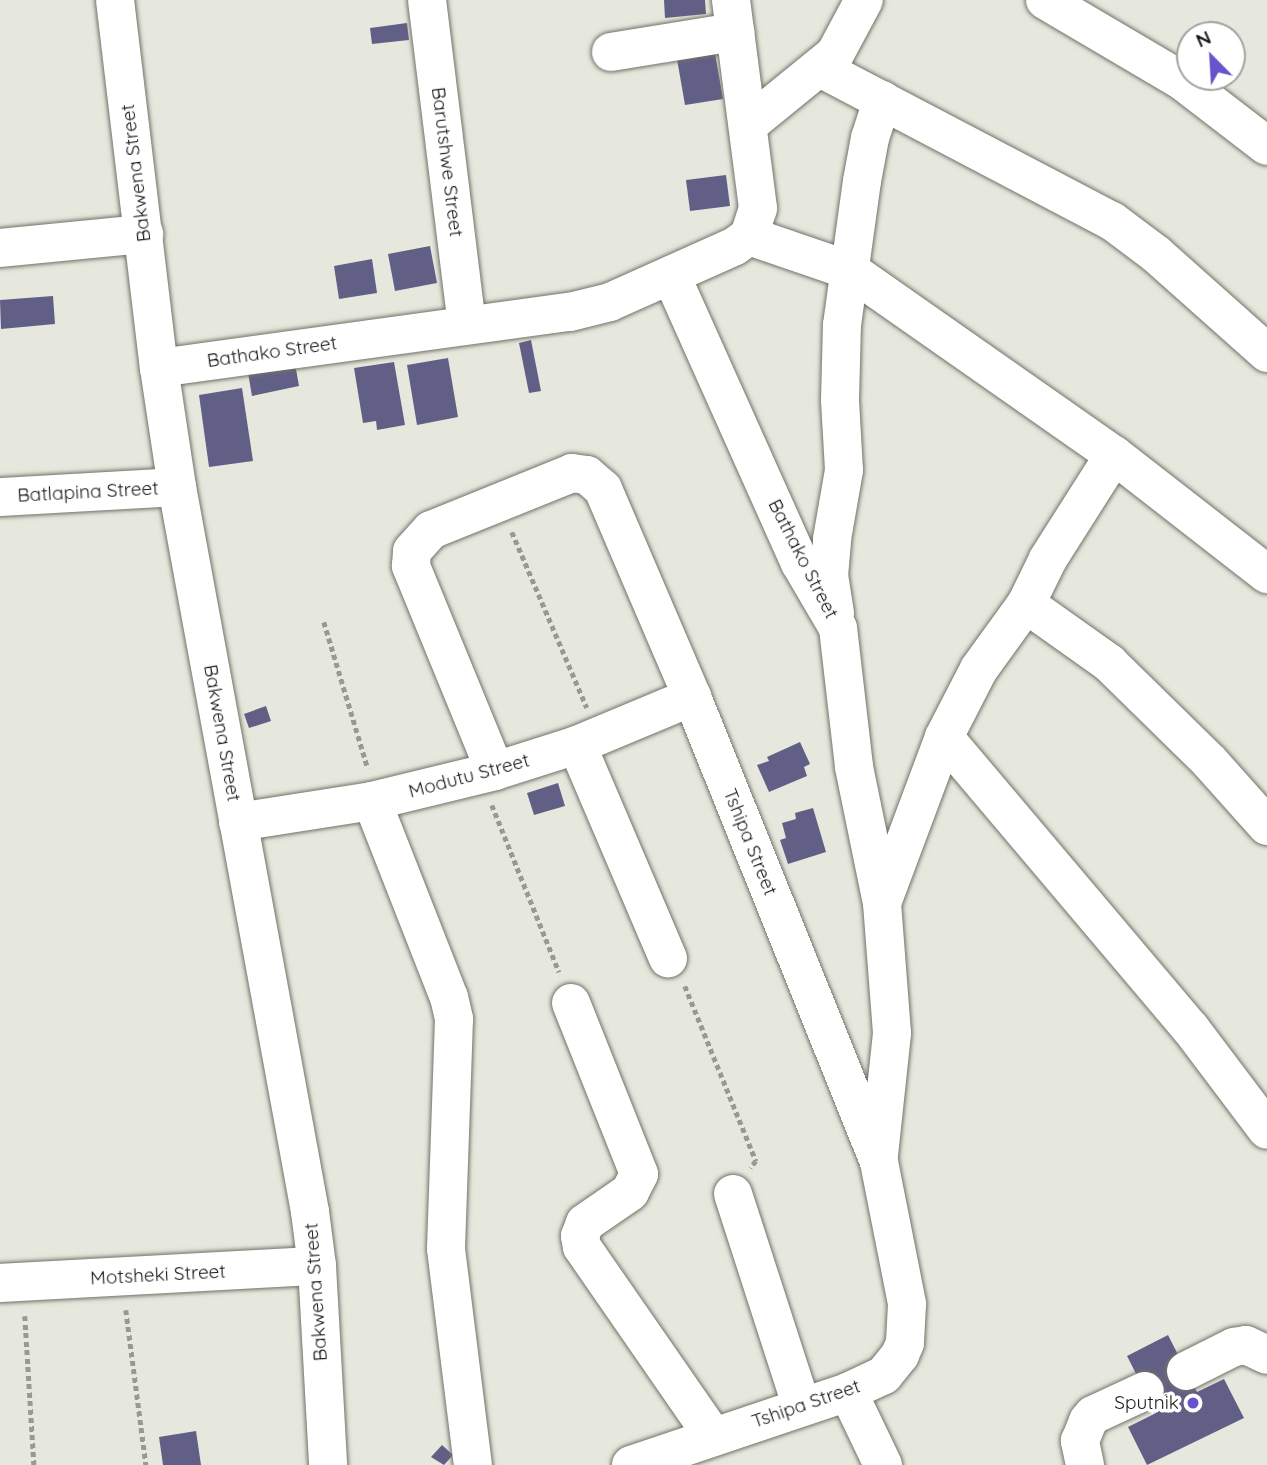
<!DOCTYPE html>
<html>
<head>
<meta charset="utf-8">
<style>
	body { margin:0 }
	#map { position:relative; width:1267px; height:1465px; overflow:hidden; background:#e7e8dd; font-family:Quicksand,sans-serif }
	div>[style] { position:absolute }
	.building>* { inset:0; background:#625f86 }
	.path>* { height:4.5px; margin-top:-2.25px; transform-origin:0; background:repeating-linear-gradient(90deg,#999991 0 5px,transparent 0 8.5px) }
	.roads { filter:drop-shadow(0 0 2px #717268) drop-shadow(0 0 2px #717268) }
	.minor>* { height:38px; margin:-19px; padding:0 19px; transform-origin:19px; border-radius:19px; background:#fff }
	.dots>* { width:19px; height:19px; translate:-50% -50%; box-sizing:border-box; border:4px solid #fff; border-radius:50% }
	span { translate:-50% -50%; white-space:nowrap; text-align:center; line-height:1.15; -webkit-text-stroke:7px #fff; paint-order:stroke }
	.street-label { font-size:19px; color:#191915 }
	.poi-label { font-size:19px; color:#191915 }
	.right { translate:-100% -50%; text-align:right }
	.north { position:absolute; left:1176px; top:21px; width:70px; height:70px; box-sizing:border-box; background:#fff; border:2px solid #a3a3a1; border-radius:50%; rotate:336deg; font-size:19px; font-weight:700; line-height:28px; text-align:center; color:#191915 }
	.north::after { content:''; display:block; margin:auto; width:24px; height:32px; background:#6953cc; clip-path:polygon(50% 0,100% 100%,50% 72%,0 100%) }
</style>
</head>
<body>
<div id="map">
	<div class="building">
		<div style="clip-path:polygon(664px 0,705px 0,706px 14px,665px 18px)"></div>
		<div style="clip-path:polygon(407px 23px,409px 40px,372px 44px,370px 28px)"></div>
		<div style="clip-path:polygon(715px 53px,723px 99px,685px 105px,677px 59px)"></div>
		<div style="clip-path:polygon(726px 175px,730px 206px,690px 211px,686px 180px)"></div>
		<div style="clip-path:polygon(430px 246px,437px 283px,395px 291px,388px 254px)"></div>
		<div style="clip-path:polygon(372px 259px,377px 293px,339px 299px,334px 266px)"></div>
		<div style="clip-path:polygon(53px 296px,55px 324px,1px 329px,0 300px)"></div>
		<div style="clip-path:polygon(531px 340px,541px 391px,529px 393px,519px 343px)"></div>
		<div style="clip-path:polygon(294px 358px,299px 386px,252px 396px,247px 367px)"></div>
		<div style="clip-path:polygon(448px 358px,458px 417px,417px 425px,407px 365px)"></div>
		<div style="clip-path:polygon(394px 362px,405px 425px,377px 430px,376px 421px,363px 423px,354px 368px)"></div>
		<div style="clip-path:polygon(242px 388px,253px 461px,209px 467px,199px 395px)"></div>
		<div style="clip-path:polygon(266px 706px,271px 721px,249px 728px,244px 714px)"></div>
		<div style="clip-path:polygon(800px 742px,810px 764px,804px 767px,807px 776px,769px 792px,757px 765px,769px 761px,767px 757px)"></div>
		<div style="clip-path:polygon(558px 783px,565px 806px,534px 815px,527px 793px)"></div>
		<div style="clip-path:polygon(813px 808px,826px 852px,788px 864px,780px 840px,786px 838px,782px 823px,796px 819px,795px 813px)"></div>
		<div style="clip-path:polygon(1168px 1335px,1197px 1392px,1224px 1379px,1244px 1418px,1147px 1465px,1128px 1427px,1156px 1413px,1127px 1356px)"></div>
		<div style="clip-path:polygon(196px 1431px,201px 1465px,163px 1465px,159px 1437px)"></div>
		<div style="clip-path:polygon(442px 1445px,453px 1455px,444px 1465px,431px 1457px)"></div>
	</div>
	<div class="path">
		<div style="left:512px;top:532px;width:191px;rotate:66.9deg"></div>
		<div style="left:324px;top:622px;width:153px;rotate:73.3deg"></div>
		<div style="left:492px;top:805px;width:180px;rotate:68.1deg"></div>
		<div style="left:685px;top:986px;width:189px;rotate:67.9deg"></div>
		<div style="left:756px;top:1161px;width:9px;rotate:126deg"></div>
		<div style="left:126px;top:1310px;width:156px;rotate:82.6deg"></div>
		<div style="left:25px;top:1316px;width:149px;rotate:86.5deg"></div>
	</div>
	<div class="roads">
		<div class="minor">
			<div style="left:115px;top:0;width:371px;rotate:83.2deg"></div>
			<div style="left:159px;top:368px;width:120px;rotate:81.4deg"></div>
			<div style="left:177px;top:487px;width:737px;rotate:79.6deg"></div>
			<div style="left:310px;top:1212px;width:54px;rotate:82.6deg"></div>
			<div style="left:317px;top:1266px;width:199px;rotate:86.8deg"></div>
			<div style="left:427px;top:0;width:326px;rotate:83deg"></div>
			<div style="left:1045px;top:0;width:158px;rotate:30.5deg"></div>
			<div style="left:1181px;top:80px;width:108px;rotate:37.5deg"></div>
			<div style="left:611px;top:52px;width:126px;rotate:-9.2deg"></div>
			<div style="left:820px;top:68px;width:330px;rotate:27.7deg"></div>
			<div style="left:1112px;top:221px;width:55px;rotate:36.9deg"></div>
			<div style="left:1156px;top:254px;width:149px;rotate:41.7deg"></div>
			<div style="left:748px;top:125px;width:112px;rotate:-39.2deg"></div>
			<div style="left:835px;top:54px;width:61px;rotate:-61.8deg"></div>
			<div style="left:749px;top:236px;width:108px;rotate:18.9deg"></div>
			<div style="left:851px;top:271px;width:321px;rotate:35deg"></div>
			<div style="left:1114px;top:455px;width:194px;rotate:37.9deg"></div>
			<div style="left:0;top:248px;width:145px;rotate:-5.6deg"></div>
			<div style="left:671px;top:275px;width:316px;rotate:65.9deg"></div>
			<div style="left:800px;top:563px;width:75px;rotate:59.7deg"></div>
			<div style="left:838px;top:628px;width:140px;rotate:83.4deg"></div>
			<div style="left:854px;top:767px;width:139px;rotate:78.4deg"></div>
			<div style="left:159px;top:368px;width:415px;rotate:-7.8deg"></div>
			<div style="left:570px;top:312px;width:41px;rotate:-14deg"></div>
			<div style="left:610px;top:302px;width:137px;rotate:-24.1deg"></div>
			<div style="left:735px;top:246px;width:17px;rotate:-36deg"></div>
			<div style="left:749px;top:236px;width:29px;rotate:-72deg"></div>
			<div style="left:758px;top:208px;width:210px;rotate:-97.4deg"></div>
			<div style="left:0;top:497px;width:177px;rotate:-3.2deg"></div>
			<div style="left:1026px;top:604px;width:102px;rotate:35.4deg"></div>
			<div style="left:1109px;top:663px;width:140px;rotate:44.4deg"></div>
			<div style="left:1209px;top:761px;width:87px;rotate:48.3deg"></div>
			<div style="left:835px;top:613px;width:37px;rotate:-99deg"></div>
			<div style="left:829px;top:576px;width:37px;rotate:-85deg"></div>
			<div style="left:832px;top:539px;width:70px;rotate:-80.1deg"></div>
			<div style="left:844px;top:470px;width:70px;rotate:-93.3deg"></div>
			<div style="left:840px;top:400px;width:75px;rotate:-88.5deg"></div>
			<div style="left:842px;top:325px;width:145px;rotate:-82.1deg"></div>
			<div style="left:862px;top:181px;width:44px;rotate:-79.5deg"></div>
			<div style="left:870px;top:138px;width:40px;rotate:-72deg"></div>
			<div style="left:944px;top:737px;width:382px;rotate:49.8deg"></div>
			<div style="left:1191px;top:1029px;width:126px;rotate:53deg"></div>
			<div style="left:577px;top:745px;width:232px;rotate:66.9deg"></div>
			<div style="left:495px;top:771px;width:222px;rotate:-112.3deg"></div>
			<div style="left:411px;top:566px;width:15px;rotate:-86deg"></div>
			<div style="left:412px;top:551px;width:28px;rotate:-48deg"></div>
			<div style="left:431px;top:530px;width:152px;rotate:-22deg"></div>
			<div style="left:572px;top:473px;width:15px;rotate:8deg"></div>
			<div style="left:587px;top:475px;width:21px;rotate:41deg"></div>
			<div style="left:603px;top:489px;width:226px;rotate:66.8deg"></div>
			<div style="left:692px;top:697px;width:501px;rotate:68.09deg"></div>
			<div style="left:879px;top:1162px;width:145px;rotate:78.8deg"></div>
			<div style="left:907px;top:1304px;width:39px;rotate:93deg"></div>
			<div style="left:905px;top:1343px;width:13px;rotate:113deg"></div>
			<div style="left:900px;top:1355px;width:26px;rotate:129deg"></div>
			<div style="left:884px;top:1375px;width:40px;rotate:155deg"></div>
			<div style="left:848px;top:1392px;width:229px;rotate:161.4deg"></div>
			<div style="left:372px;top:801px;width:211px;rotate:68.6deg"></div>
			<div style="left:449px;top:997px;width:23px;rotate:77deg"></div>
			<div style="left:454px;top:1019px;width:230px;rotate:92deg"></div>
			<div style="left:446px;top:1249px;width:218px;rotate:82.9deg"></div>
			<div style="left:238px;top:822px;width:136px;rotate:-8.9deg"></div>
			<div style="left:372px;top:801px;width:127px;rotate:-13.7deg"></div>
			<div style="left:495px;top:771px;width:86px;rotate:-17.6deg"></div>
			<div style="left:577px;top:745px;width:125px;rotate:-22.7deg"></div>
			<div style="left:571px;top:1003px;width:184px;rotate:68.3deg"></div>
			<div style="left:639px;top:1174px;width:20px;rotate:117deg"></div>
			<div style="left:630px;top:1192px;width:55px;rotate:145.4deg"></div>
			<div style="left:585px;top:1223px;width:14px;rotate:111deg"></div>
			<div style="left:580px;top:1236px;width:11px;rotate:80deg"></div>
			<div style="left:582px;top:1247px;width:230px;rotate:55.3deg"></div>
			<div style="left:879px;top:1155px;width:123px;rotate:-83.9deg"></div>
			<div style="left:892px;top:1033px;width:130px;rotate:-94.4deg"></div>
			<div style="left:882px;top:903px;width:177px;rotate:-69.5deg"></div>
			<div style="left:944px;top:737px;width:76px;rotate:-62.8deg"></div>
			<div style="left:979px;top:669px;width:80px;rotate:-54.1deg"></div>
			<div style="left:1026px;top:604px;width:50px;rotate:-63.9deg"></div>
			<div style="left:1048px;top:559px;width:123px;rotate:-57.6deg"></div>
			<div style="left:733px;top:1194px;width:224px;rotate:72.1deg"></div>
			<div style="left:0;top:1283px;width:317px;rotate:-3.1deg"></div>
			<div style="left:1186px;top:1371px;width:54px;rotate:-26.6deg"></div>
			<div style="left:1234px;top:1347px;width:12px;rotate:-9deg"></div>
			<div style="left:1246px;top:1345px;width:23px;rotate:25deg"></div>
			<div style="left:848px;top:1392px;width:81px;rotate:64.4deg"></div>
			<div style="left:1085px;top:1465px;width:25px;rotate:-102deg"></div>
			<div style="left:1080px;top:1441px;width:22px;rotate:-68deg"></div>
			<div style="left:1088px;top:1421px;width:8px;rotate:-50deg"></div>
			<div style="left:1093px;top:1415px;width:57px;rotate:-24.8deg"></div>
		</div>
	</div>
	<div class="dots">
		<div style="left:1193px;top:1403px;background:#6953cc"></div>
	</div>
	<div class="street-label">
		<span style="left:447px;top:162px;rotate:83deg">Barutshwe Street</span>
		<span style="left:136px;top:173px;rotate:-97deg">Bakwena Street</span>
		<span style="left:272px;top:352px;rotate:-8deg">Bathako Street</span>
		<span style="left:88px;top:492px;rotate:-3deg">Batlapina Street</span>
		<span style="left:803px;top:559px;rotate:63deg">Bathako Street</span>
		<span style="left:222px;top:733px;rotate:80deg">Bakwena Street</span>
		<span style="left:469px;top:776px;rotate:-15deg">Modutu Street</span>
		<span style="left:750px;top:842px;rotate:68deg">Tshipa Street</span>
		<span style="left:158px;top:1275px;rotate:-3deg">Motsheki Street</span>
		<span style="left:316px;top:1292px;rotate:-94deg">Bakwena Street</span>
		<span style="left:806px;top:1404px;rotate:-19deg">Tshipa Street</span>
	</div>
	<div class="poi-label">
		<span class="right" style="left:1179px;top:1403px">Sputnik</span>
	</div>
	<div class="north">N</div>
</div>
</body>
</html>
